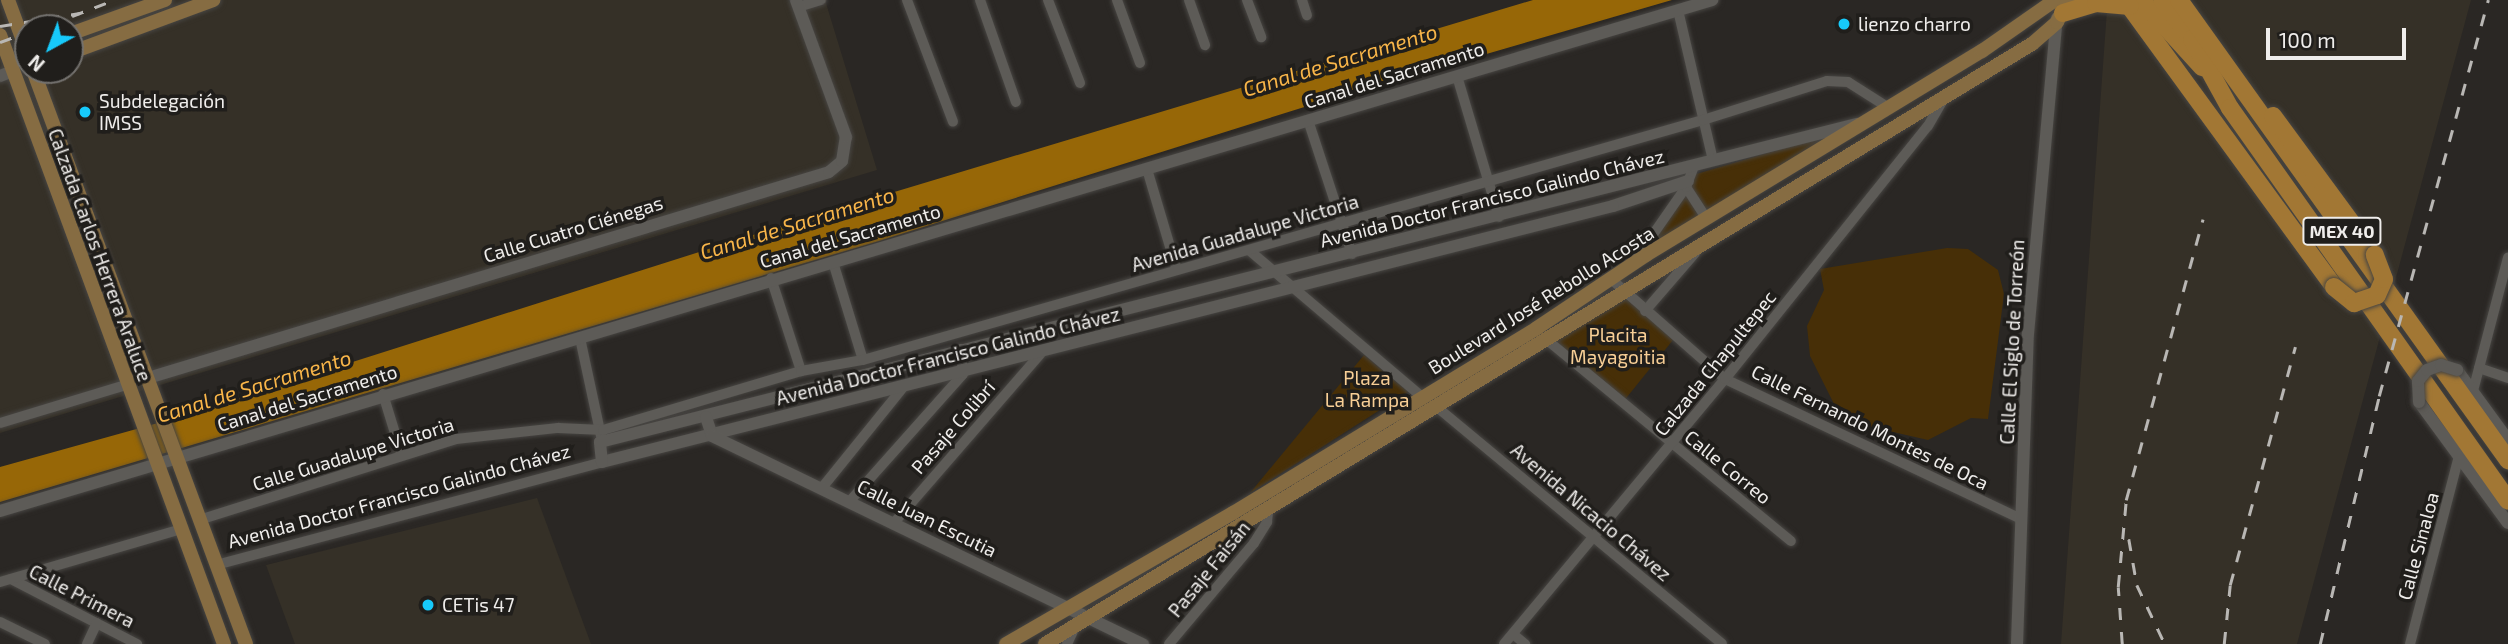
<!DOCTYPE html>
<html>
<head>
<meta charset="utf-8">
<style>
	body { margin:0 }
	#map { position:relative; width:2508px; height:644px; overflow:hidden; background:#2a2724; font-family:"Exo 2",sans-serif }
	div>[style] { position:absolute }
	.built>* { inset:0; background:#353027 }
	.green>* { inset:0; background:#472f07 }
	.water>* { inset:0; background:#976707 }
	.roads { filter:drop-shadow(0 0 2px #474542) drop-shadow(0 0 2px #474542) }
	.street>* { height:10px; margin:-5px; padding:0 5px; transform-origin:5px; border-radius:5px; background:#5d5b57 }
	.secondary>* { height:12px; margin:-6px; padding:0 6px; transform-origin:6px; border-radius:6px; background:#5d5b57 }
	.primary>* { height:14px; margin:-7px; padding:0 7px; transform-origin:7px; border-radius:7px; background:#866c42 }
	.highway>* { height:18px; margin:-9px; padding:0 9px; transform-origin:9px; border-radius:9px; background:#a27734 }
	.rail>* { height:2.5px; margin-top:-1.25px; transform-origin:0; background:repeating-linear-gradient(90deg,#b9b7b4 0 12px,transparent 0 24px) }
	.bridges { filter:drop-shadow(0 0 2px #474542) drop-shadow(0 0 2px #474542) }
	.secondary-bridge>* { height:12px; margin:-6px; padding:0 6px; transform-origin:6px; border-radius:6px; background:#5d5b57 }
	.highway-bridge>* { height:18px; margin:-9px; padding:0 9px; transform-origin:9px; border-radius:9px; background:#a27734 }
	.dots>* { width:19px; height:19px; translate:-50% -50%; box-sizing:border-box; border:4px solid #201e1b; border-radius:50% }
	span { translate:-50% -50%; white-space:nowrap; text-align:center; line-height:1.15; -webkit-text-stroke:7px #201e1b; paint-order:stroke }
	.shield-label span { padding:2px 5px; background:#201e1b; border:2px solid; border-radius:5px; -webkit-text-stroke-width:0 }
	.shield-label { font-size:18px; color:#efedeb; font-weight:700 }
	.poi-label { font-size:19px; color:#efedeb }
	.left { translate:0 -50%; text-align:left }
	.street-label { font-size:19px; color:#efedeb }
	.park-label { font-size:19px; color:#f8cf96 }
	.water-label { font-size:21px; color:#f8b549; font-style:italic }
	.north { position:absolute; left:14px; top:14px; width:70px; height:70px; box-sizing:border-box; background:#201e1b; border:2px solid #73716e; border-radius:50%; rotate:221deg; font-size:19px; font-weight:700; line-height:28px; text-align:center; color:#efedeb }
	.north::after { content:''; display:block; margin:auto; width:24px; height:32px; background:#17cafb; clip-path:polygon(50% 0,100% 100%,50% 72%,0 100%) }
	.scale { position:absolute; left:2266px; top:28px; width:140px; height:32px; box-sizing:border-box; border:4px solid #efedeb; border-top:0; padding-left:9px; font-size:21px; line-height:24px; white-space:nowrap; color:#efedeb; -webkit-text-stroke:5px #201e1b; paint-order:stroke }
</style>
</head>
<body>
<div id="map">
	<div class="built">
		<div style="clip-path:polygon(evenodd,0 0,825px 0,877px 170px,0 433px,0 0,28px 28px,70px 28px,70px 70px,28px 70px,28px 28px)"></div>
		<div style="clip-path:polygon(2097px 0,2471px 0,2297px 644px,2061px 644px,2107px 10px)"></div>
		<div style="clip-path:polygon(537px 498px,591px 644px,295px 644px,266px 565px)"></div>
	</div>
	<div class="green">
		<div style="clip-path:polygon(1845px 130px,1644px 250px,1693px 175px)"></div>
		<div style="clip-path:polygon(1947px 248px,1968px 249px,1998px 270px,2004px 294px,1988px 419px,1971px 418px,1928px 440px,1858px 424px,1838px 412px,1810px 356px,1807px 326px,1824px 290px,1820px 269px)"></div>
		<div style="clip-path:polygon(1623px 296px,1673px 340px,1623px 402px,1550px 340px)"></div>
		<div style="clip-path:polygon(1364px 355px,1408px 392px,1250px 493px)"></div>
	</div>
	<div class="water">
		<div style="clip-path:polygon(1533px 0,1672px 0,1314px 104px,879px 241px,0 502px,0 467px,176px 418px,778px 227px)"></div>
	</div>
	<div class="roads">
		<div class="street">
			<div style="left:907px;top:0;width:130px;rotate:69.3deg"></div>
			<div style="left:980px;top:0;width:108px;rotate:70.6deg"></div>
			<div style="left:1048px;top:0;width:89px;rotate:68.9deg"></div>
			<div style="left:1117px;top:0;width:67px;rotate:69.9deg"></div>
			<div style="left:1189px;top:0;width:48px;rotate:70.4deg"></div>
			<div style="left:1247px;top:0;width:40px;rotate:69deg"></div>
			<div style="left:1302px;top:0;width:16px;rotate:72deg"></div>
			<div style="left:798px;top:7px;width:24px;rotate:-17deg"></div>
			<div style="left:1678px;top:10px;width:154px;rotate:76.9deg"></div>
			<div style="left:1457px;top:76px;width:147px;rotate:73.4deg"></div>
			<div style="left:1308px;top:120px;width:141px;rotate:71.8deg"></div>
			<div style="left:1147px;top:169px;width:105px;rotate:73.5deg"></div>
			<div style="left:1686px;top:187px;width:37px;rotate:57deg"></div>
			<div style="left:1250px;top:251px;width:226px;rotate:40.3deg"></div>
			<div style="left:1636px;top:259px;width:88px;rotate:-55.2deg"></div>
			<div style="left:1686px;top:187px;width:22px;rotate:-69deg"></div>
			<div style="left:833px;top:262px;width:102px;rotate:73deg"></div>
			<div style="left:771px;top:278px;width:98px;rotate:72.1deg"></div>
			<div style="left:1611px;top:279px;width:152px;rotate:41.3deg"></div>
			<div style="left:1725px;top:379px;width:327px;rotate:25.3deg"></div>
			<div style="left:1645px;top:311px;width:77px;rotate:-49.2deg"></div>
			<div style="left:580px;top:338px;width:100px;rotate:77.9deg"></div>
			<div style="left:1547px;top:340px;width:316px;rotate:39.5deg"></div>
			<div style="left:2479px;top:368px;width:31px;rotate:19deg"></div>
			<div style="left:2473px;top:391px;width:138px;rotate:-75.3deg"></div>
			<div style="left:383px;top:394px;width:62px;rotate:73deg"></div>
			<div style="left:1438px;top:408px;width:369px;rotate:39.7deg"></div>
			<div style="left:0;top:423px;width:132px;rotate:-16.8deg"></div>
			<div style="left:821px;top:489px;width:132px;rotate:-51.1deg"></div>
			<div style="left:849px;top:502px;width:171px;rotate:-48.3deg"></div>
			<div style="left:963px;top:374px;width:25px;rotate:-95deg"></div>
			<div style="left:199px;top:520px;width:269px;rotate:-17.5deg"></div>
			<div style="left:456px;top:439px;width:103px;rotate:-6.2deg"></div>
			<div style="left:558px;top:428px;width:45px;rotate:2.5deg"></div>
			<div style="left:603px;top:430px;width:207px;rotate:-16.6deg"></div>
			<div style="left:801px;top:371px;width:63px;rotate:-10.1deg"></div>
			<div style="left:863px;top:360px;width:874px;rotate:-15.95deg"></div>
			<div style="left:1703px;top:120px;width:130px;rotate:-17.5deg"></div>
			<div style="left:1827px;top:81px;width:21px;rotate:3deg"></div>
			<div style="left:1848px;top:82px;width:49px;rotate:32.4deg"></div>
			<div style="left:893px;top:524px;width:225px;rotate:-49.1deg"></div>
			<div style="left:216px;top:565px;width:400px;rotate:-14.9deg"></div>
			<div style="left:11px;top:579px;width:142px;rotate:27.3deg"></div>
			<div style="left:0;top:582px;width:189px;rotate:-16.3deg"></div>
			<div style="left:0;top:622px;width:50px;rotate:26.1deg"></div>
			<div style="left:1513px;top:634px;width:16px;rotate:40deg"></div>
			<div style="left:87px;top:644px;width:23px;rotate:-65deg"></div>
			<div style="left:1067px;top:644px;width:21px;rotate:-65deg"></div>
			<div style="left:1169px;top:644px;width:132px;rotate:-49.9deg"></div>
			<div style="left:1254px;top:543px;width:25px;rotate:-58deg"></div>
			<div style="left:1267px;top:522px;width:10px;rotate:-84deg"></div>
			<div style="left:1504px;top:644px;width:345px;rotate:-50.2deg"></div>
			<div style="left:1725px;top:379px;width:324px;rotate:-51.3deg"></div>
			<div style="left:1928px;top:126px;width:32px;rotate:-60deg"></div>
			<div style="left:2410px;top:644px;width:194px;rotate:-75.4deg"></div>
		</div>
		<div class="secondary">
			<div style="left:0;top:76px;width:14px;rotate:-21deg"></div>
			<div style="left:1688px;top:181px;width:79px;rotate:161.6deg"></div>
			<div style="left:1613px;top:206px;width:1043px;rotate:165.79deg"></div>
			<div style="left:602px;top:462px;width:20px;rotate:-96deg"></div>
			<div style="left:600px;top:442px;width:1297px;rotate:-14.2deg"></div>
			<div style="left:2457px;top:370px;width:87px;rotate:53.9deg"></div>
			<div style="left:148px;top:378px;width:711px;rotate:-16.83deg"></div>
			<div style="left:829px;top:172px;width:17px;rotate:-40deg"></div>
			<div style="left:842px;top:161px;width:24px;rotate:-81deg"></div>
			<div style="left:846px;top:137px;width:146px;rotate:-110.1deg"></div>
			<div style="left:2419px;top:402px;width:150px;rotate:53.7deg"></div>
			<div style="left:706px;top:417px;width:20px;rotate:72deg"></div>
			<div style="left:712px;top:436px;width:479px;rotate:25.8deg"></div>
			<div style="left:0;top:511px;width:1787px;rotate:-16.62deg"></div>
			<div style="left:2017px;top:644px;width:310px;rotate:-88deg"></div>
			<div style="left:2028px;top:334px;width:317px;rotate:-84.8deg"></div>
		</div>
		<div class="primary">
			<div style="left:8px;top:0;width:58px;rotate:69.7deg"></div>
			<div style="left:70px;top:34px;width:101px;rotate:-19.7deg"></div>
			<div style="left:0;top:35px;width:649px;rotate:69.81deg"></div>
			<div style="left:70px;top:53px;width:153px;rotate:-20.3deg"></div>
			<div style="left:33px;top:70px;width:612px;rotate:69.64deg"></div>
			<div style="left:1006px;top:644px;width:262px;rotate:-30deg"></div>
			<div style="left:1233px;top:513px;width:356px;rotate:-31.3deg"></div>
			<div style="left:1537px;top:328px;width:131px;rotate:-33.8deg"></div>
			<div style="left:1646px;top:255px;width:393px;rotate:-31.3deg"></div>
			<div style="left:1982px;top:51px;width:89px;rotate:-34.9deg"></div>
			<div style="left:1045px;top:644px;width:1155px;rotate:-31.3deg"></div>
			<div style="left:2032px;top:44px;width:33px;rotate:-41deg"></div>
			<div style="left:2057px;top:22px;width:25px;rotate:-63deg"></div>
		</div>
		<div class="highway">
			<div style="left:2125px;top:0;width:355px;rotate:53.9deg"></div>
			<div style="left:2141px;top:0;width:91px;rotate:47.7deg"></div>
			<div style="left:2162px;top:0;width:49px;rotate:52.4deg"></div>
			<div style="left:2192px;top:39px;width:79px;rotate:61.2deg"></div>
			<div style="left:2230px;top:108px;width:481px;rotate:54.7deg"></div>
			<div style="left:2179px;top:0;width:566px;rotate:54.43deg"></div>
			<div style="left:2063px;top:13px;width:34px;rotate:-17deg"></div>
			<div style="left:2096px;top:3px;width:34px;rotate:5deg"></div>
			<div style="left:2273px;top:116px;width:172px;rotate:53.7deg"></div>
		</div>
	</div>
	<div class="rail">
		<div style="left:72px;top:16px;width:45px;rotate:-20.9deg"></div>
		<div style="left:0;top:26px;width:81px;rotate:-9.2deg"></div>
		<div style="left:0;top:42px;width:30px;rotate:-20deg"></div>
		<div style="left:2129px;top:539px;width:47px;rotate:80.1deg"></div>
		<div style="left:2137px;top:585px;width:65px;rotate:64.6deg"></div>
		<div style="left:2122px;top:644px;width:57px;rotate:-94deg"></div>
		<div style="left:2118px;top:587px;width:87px;rotate:-84.7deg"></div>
		<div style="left:2126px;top:500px;width:291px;rotate:-74.7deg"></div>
		<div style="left:2224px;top:644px;width:59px;rotate:-84.2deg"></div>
		<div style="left:2230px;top:585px;width:247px;rotate:-74.7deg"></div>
		<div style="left:2320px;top:644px;width:255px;rotate:-76.6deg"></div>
		<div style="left:2379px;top:396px;width:411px;rotate:-74.6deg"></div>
	</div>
	<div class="bridges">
		<div class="secondary-bridge">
			<div style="left:2419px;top:402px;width:21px;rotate:-93deg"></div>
			<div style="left:2418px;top:381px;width:14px;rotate:-51deg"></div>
			<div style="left:2427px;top:370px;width:15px;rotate:-20deg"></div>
			<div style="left:2441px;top:365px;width:17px;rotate:17deg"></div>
		</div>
		<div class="highway-bridge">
			<div style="left:2334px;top:287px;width:26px;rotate:39deg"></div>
			<div style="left:2354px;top:303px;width:24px;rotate:-19deg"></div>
			<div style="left:2377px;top:295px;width:17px;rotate:-66deg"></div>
			<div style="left:2384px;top:279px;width:26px;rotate:-111deg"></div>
		</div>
	</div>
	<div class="dots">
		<div style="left:1844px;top:24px;background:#17cafb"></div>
		<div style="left:85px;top:112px;background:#17cafb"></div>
		<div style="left:428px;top:605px;background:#17cafb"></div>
	</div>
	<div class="shield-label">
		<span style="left:2342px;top:231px">MEX 40</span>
	</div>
	<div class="poi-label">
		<span class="left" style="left:1858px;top:24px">lienzo charro</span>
		<span class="left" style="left:99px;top:112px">Subdelegación<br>IMSS</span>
		<span class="left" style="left:442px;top:605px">CETis 47</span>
	</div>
	<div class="street-label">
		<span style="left:1394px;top:75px;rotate:-17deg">Canal del Sacramento</span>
		<span style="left:1492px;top:198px;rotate:-14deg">Avenida Doctor Francisco Galindo Chávez</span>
		<span style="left:573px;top:229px;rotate:-17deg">Calle Cuatro Ciénegas</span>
		<span style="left:1245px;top:233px;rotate:-16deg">Avenida Guadalupe Victoria</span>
		<span style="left:850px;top:236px;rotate:-16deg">Canal del Sacramento</span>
		<span style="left:100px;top:255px;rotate:70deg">Calzada Carlos Herrera Araluce</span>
		<span style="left:1541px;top:300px;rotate:-32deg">Boulevard José Rebollo Acosta</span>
		<span style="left:2012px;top:342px;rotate:-87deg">Calle El Siglo de Torreón</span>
		<span style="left:948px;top:356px;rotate:-14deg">Avenida Doctor Francisco Galindo Chávez</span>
		<span style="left:1715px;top:363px;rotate:-51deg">Calzada Chapultepec</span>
		<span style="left:307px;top:398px;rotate:-17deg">Canal del Sacramento</span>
		<span style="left:953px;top:427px;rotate:-49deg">Pasaje Colibrí</span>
		<span style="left:1870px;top:427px;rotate:26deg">Calle Fernando Montes de Oca</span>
		<span style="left:353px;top:454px;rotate:-17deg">Calle Guadalupe Victoria</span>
		<span style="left:1728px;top:467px;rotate:39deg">Calle Correo</span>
		<span style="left:399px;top:496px;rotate:-15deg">Avenida Doctor Francisco Galindo Chávez</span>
		<span style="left:1591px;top:512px;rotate:40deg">Avenida Nicacio Chávez</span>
		<span style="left:927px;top:518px;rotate:26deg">Calle Juan Escutia</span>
		<span style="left:2418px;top:546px;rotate:-75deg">Calle Sinaloa</span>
		<span style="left:1209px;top:569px;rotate:-51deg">Pasaje Faisán</span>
		<span style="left:82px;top:596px;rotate:27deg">Calle Primera</span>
	</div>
	<div class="park-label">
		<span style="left:1618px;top:346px">Placita<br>Mayagoitia</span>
		<span style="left:1367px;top:389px">Plaza<br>La Rampa</span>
	</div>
	<div class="water-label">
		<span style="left:1340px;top:60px;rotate:-17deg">Canal de Sacramento</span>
		<span style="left:797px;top:223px;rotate:-17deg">Canal de Sacramento</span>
		<span style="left:254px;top:386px;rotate:-17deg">Canal de Sacramento</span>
	</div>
	<div class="north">N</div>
	<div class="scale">100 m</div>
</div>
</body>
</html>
